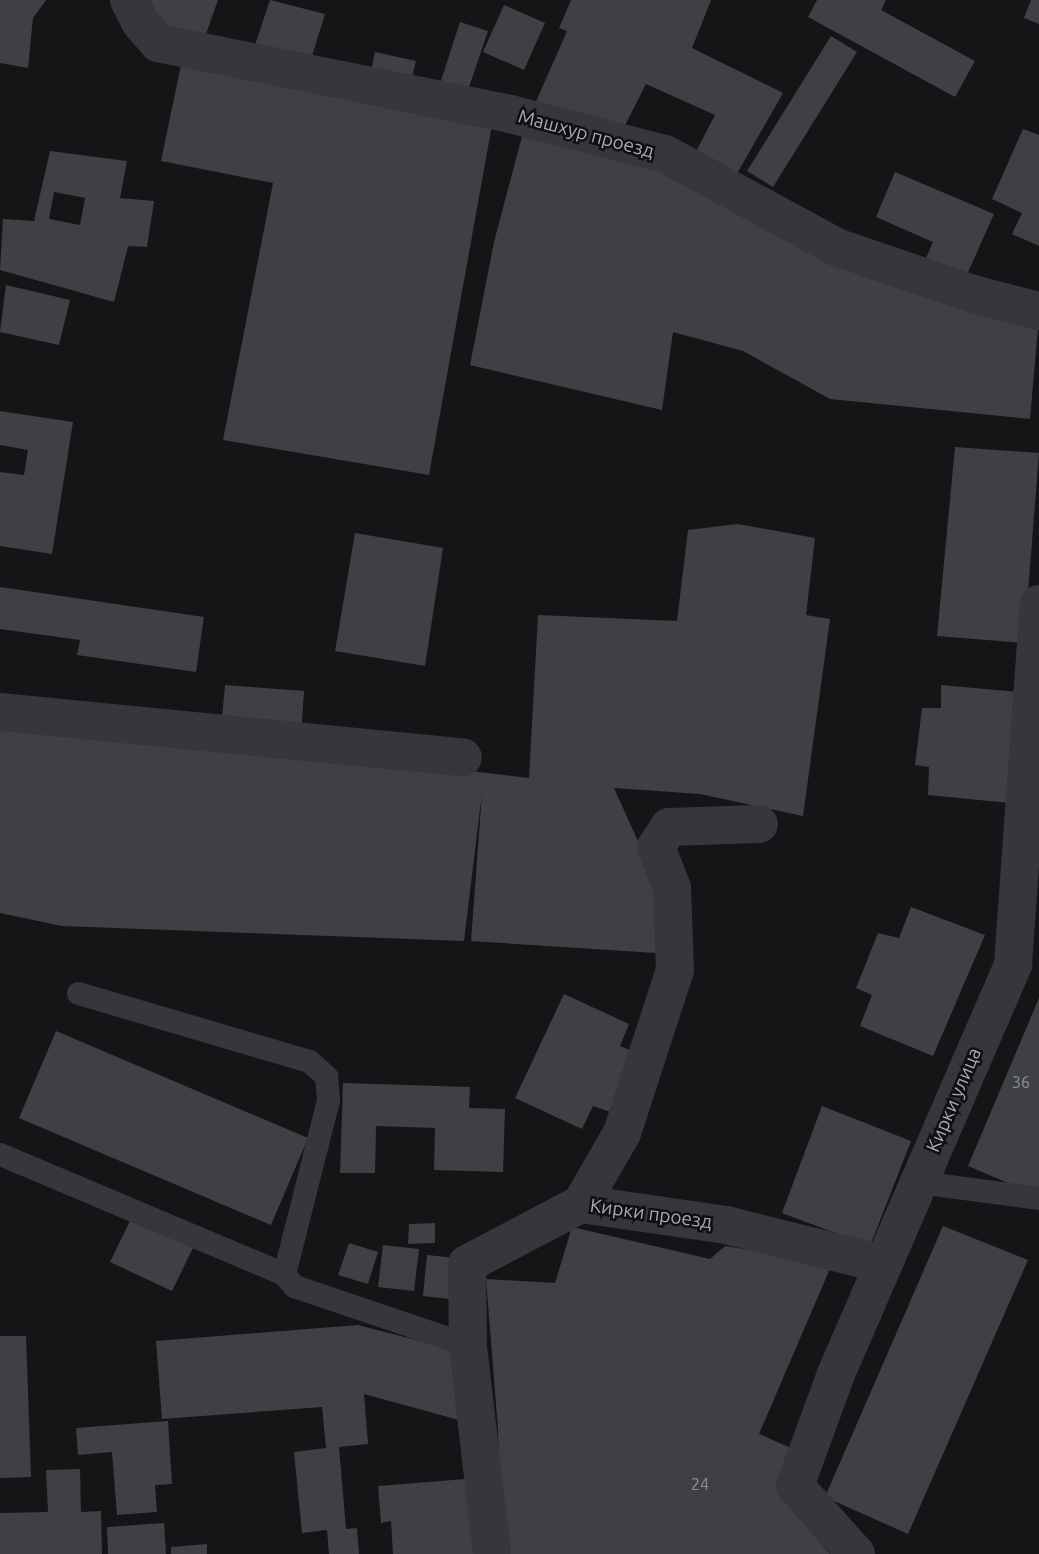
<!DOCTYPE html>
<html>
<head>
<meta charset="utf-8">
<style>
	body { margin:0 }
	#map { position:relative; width:1039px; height:1554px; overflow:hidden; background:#151517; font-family:Ubuntu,sans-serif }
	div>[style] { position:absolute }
	.building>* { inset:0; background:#3f4044 }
	.service>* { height:23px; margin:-11.5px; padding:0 11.5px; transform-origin:11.5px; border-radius:11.5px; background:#36373c }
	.minor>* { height:38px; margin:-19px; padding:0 19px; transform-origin:19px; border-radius:19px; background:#36373c }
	span { translate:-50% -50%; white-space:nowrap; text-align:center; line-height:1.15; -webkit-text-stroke:5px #101012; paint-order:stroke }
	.number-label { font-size:16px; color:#8c909b }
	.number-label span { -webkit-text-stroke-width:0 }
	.street-label { font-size:19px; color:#a6abb8 }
</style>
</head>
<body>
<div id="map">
	<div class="building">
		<div style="clip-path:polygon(0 0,46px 0,33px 18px,28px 68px,0 63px)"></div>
		<div style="clip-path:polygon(145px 0,218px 0,201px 48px,156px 32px)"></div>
		<div style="clip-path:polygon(270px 0,325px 14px,308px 69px,253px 51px)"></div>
		<div style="clip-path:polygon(571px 0,711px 0,692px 48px,783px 93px,731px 184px,690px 163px,715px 115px,646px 84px,618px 139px,531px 113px,567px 31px,559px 28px)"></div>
		<div style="clip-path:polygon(817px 0,886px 0,881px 10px,975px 61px,955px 97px,808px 17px)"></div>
		<div style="clip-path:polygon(1031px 0,1039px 0,1039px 24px,1024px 18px)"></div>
		<div style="clip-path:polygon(504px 5px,545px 23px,524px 70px,483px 52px)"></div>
		<div style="clip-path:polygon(460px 22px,488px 31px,464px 102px,437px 93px)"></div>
		<div style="clip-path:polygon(831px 36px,857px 52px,773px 187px,747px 171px)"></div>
		<div style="clip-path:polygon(375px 52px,416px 61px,410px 86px,370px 77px)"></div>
		<div style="clip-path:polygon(181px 65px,492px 125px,429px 475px,223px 440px,273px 183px,161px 161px)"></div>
		<div style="clip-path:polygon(525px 125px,642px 160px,1039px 317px,1030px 419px,830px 399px,743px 351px,673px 332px,662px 410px,470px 365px,494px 242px)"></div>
		<div style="clip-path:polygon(1023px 129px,1039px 135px,1039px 246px,1012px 234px,1022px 213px,992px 199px)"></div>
		<div style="clip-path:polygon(evenodd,50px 151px,127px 161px,120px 198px,154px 201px,147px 247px,128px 246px,114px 302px,0 270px,3px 219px,34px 221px,50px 151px,54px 192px,85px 198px,80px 225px,49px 219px,54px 192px)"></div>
		<div style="clip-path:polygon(895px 172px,994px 214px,961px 288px,921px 270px,933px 242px,876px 217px)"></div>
		<div style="clip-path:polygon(6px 285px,70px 300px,59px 345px,0 332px)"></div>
		<div style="clip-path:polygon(0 411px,73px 422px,52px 554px,0 546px,0 472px,24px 475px,28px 450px,0 445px)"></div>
		<div style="clip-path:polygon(955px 447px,1039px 453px,1024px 643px,937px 636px)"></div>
		<div style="clip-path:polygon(738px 524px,815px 538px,806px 615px,830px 619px,803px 816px,700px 794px,614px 788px,668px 908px,671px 954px,471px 941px,482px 793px,464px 941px,62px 926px,0 913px,0 725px,345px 756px,529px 778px,538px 615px,677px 621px,688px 530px)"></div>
		<div style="clip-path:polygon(355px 533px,443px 548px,425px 666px,335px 651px)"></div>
		<div style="clip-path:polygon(0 587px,204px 617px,196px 672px,77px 655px,80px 640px,0 629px)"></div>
		<div style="clip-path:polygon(225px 685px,304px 691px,301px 736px,221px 730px)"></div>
		<div style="clip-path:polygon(941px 685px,1018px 692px,1010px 803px,928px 795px,929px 767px,915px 765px,922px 708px,941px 708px)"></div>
		<div style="clip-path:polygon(911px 907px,985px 935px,933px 1056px,860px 1026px,872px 995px,856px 988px,878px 933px,899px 938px)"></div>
		<div style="clip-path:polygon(564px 994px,629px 1024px,620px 1046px,636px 1053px,611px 1112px,593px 1106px,582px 1129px,515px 1098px)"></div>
		<div style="clip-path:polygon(1039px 998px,1039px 1189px,1036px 1195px,968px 1166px)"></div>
		<div style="clip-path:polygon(56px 1031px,308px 1138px,271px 1225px,19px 1118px)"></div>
		<div style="clip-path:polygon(343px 1083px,470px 1087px,469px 1108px,505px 1109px,503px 1172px,434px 1170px,435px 1128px,376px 1126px,375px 1173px,340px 1173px)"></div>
		<div style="clip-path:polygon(822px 1106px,911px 1141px,870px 1246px,782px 1213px)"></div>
		<div style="clip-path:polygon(131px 1219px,193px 1248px,172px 1291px,110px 1262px)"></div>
		<div style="clip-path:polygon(435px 1223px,435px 1243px,408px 1244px,409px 1224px)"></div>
		<div style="clip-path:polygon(943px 1226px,1028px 1260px,908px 1534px,825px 1497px)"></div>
		<div style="clip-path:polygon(572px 1227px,710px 1259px,725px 1246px,832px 1264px,759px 1434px,793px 1449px,783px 1499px,830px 1554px,501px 1554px,498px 1429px,486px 1279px,555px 1283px)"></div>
		<div style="clip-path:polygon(349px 1243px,378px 1252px,368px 1284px,338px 1275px)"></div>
		<div style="clip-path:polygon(383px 1245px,419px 1249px,414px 1291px,378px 1287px)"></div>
		<div style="clip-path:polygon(427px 1255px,465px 1259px,460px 1300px,423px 1296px)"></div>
		<div style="clip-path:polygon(358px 1325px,466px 1353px,470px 1423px,364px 1394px,368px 1444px,339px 1447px,346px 1529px,357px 1528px,359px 1554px,329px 1554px,327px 1530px,302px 1533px,294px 1452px,326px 1448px,322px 1407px,162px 1419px,156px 1341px)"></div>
		<div style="clip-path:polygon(0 1336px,26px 1336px,31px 1477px,0 1478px)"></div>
		<div style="clip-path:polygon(168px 1421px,172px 1484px,155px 1485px,157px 1512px,117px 1515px,112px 1452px,78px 1455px,76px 1428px)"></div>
		<div style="clip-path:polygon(80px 1469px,81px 1512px,101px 1511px,102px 1554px,0 1554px,0 1513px,48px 1512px,46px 1470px)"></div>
		<div style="clip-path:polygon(478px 1478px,487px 1554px,393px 1554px,391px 1521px,381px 1523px,378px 1486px)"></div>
		<div style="clip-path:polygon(164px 1523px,166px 1554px,108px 1554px,107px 1527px)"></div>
		<div style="clip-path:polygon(207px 1544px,207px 1554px,171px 1554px,171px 1547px)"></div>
	</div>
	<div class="service">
		<div style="left:78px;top:993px;width:241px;rotate:16.4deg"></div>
		<div style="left:309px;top:1061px;width:23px;rotate:41deg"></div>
		<div style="left:326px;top:1076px;width:24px;rotate:85deg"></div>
		<div style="left:328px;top:1100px;width:179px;rotate:104.2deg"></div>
		<div style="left:284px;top:1274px;width:16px;rotate:50deg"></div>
		<div style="left:294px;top:1286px;width:184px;rotate:18.7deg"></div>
		<div style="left:0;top:1154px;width:308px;rotate:22.9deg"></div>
		<div style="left:919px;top:1182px;width:121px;rotate:7.6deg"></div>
	</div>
	<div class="minor">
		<div style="left:129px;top:0;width:25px;rotate:63deg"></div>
		<div style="left:140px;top:22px;width:28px;rotate:49deg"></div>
		<div style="left:158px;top:43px;width:359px;rotate:11.4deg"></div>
		<div style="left:510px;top:114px;width:160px;rotate:14.5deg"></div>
		<div style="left:665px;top:154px;width:195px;rotate:28.5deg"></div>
		<div style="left:836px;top:247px;width:148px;rotate:18.9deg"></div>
		<div style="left:976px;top:295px;width:65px;rotate:14.3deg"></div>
		<div style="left:0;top:712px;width:465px;rotate:5.6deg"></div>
		<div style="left:581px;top:1204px;width:82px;rotate:-60deg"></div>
		<div style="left:622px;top:1133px;width:171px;rotate:-72deg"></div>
		<div style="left:675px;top:970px;width:82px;rotate:-92.1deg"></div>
		<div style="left:672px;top:888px;width:44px;rotate:-111.3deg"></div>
		<div style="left:656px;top:847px;width:24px;rotate:-57deg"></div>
		<div style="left:669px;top:827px;width:90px;rotate:-1.9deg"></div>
		<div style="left:492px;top:1554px;width:210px;rotate:-96.6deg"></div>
		<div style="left:468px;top:1345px;width:81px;rotate:-90.7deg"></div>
		<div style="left:467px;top:1264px;width:129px;rotate:-27.8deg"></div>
		<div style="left:581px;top:1204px;width:147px;rotate:8.2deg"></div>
		<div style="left:726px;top:1225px;width:162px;rotate:14deg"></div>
		<div style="left:856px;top:1554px;width:91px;rotate:-131.9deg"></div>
		<div style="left:795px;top:1486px;width:119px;rotate:-69.9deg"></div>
		<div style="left:836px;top:1374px;width:447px;rotate:-66.6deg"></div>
		<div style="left:1013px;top:964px;width:361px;rotate:-85.9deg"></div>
	</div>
	<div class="number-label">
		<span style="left:1021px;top:1082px">36</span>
		<span style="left:700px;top:1484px">24</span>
	</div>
	<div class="street-label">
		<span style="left:586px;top:134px;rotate:15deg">Машхур проезд</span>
		<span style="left:954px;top:1100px;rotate:-67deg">Кирки улица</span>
		<span style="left:651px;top:1214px;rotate:8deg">Кирки проезд</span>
	</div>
</div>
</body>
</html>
